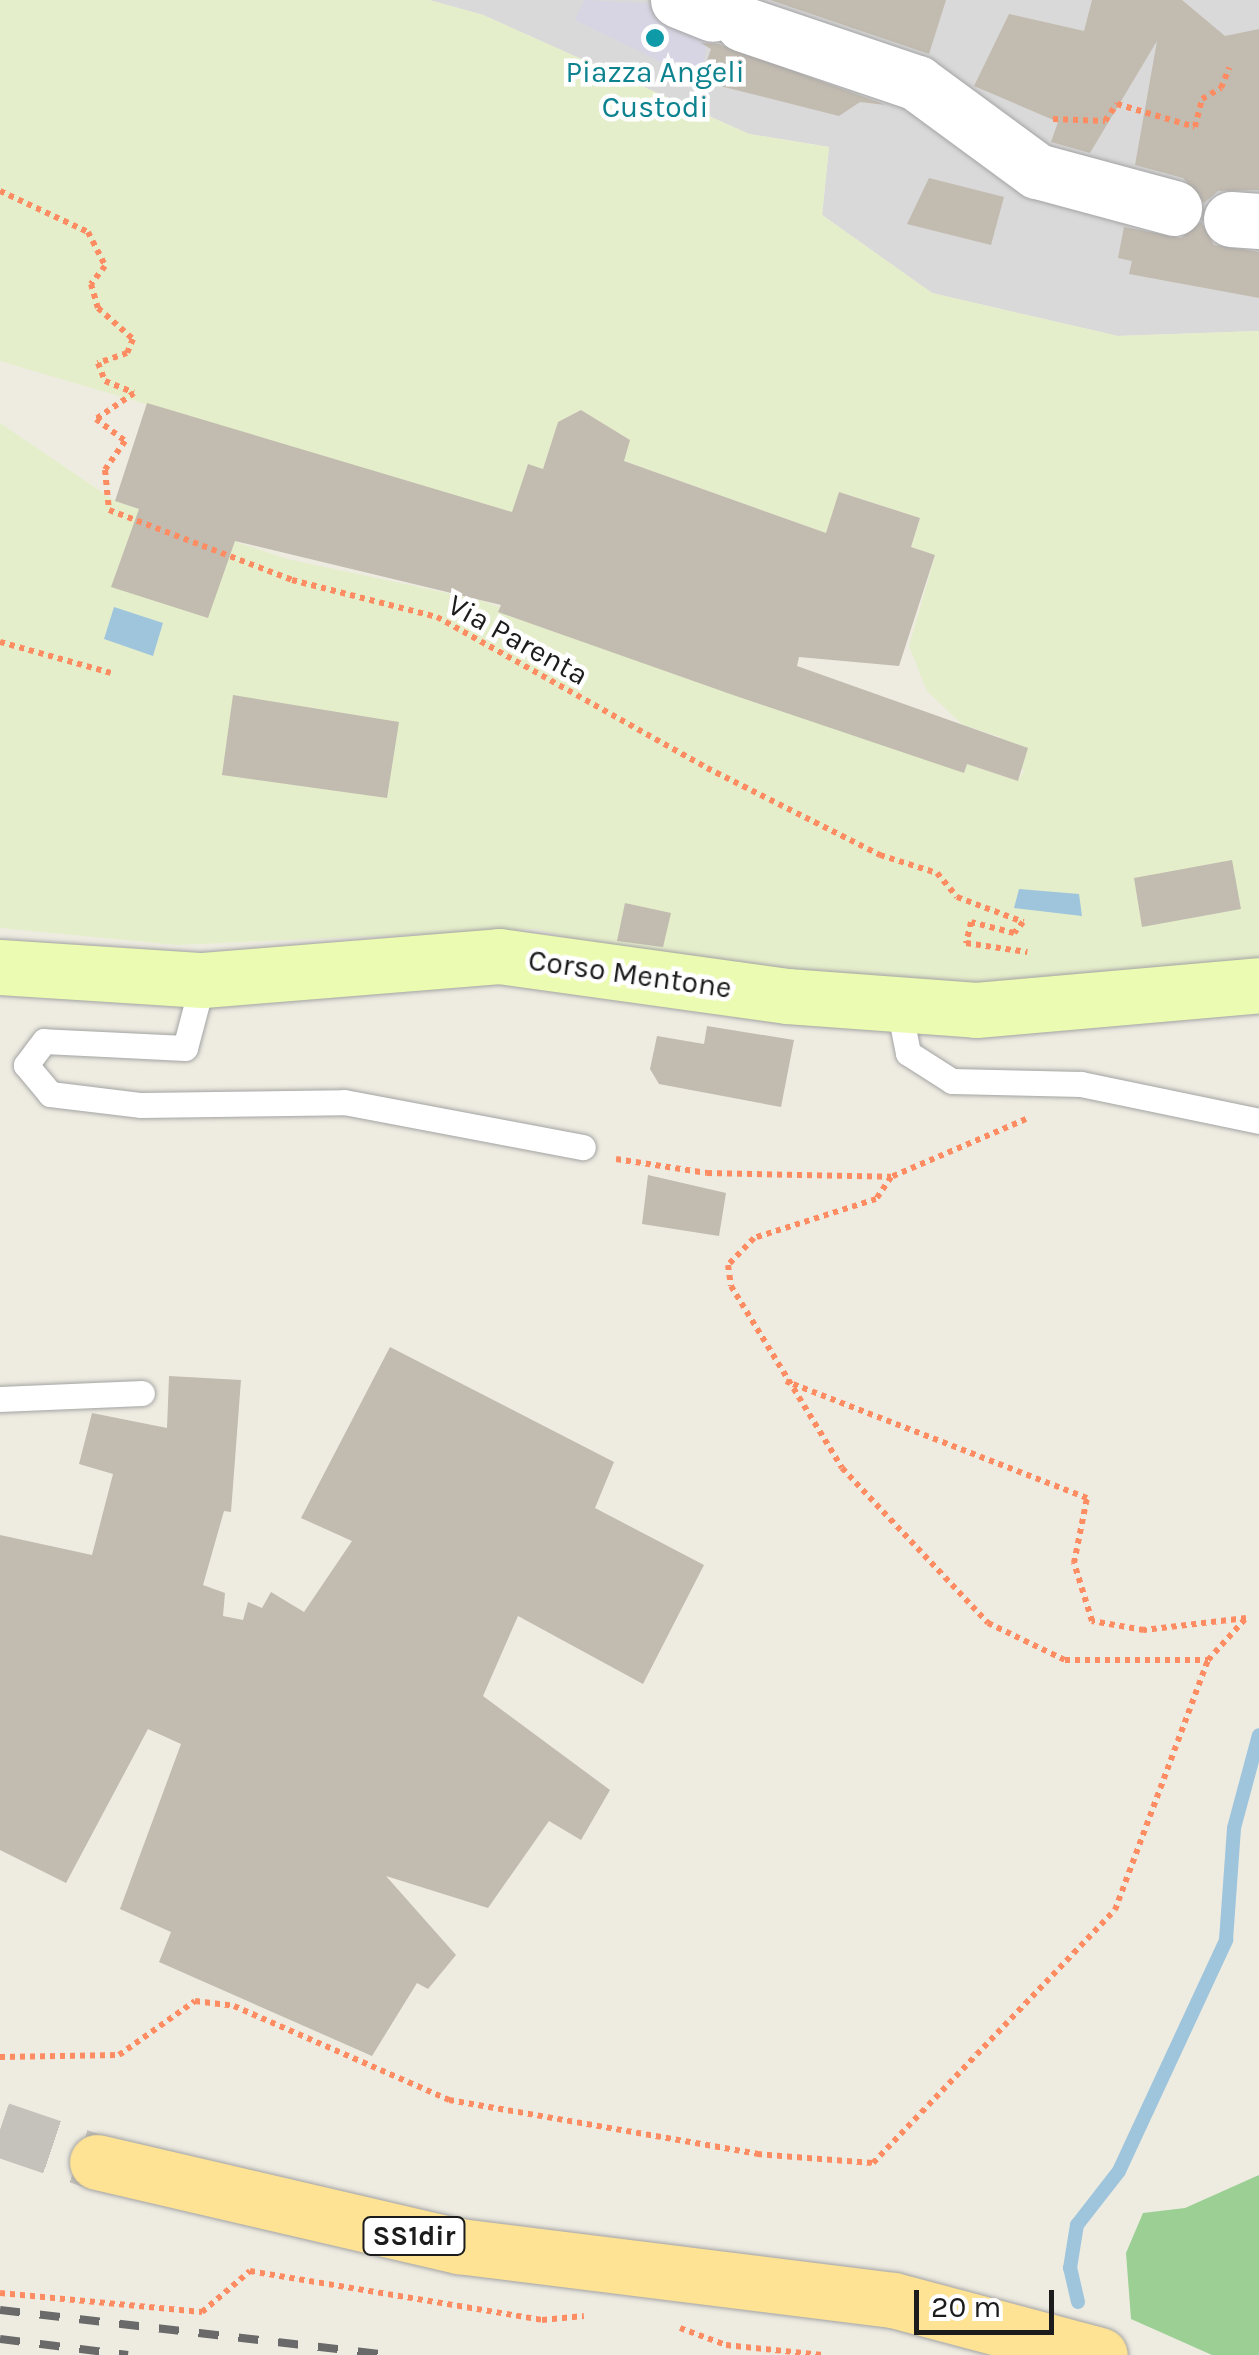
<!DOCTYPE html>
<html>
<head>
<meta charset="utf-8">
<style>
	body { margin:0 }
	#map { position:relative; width:1259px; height:2355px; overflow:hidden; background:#eeece1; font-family:Karla,sans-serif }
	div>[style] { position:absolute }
	.residential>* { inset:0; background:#dad9d9 }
	.farmland>* { inset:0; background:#e5eecb }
	.forest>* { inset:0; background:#9bcf94 }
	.plaza>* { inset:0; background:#d7d5e3 }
	.water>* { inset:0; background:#9fc5dd }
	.stream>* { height:14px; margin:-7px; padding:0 7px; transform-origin:7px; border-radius:7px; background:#9fc5dd }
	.building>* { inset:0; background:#c2bbb0 }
	.primary-tunnel>* { height:55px; margin-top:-27.5px; transform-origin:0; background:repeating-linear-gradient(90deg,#c4c2ba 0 55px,transparent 0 83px) }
	.path>* { height:6px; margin-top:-3px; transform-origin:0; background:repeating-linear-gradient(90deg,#fe8c62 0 5px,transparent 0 10px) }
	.roads { filter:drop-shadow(0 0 2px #a3a3a3) drop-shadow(0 0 2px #a3a3a3) }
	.service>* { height:25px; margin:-12.5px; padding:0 12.5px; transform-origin:12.5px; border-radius:12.5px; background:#fff }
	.tertiary>* { height:55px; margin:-27.5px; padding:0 27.5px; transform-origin:27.5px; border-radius:27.5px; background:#fff }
	.secondary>* { height:55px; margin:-27.5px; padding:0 27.5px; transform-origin:27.5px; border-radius:27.5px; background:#ebfbb1 }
	.primary>* { height:55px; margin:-27.5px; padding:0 27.5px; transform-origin:27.5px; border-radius:27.5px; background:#fee395 }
	.rail>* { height:8px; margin-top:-4px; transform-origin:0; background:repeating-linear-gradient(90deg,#6a6a6a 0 20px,transparent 0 40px) }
	.dots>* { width:28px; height:28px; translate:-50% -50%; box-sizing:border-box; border:5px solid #fff; border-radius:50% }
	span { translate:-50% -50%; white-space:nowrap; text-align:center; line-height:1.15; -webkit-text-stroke:9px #fff; paint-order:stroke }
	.shield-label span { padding:2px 8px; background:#fff; border:2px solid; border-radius:8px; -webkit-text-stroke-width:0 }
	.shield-label { font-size:28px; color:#1c1c1c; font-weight:700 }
	.culture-label { font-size:30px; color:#0d838f }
	.street-label { font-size:30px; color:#1c1c1c }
	.scale { position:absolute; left:914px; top:2290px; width:140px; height:45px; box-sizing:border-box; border:5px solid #1c1c1c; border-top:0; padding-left:12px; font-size:30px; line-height:35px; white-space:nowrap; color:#1c1c1c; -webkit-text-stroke:8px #fff; paint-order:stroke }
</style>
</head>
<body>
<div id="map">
	<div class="residential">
		<div style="clip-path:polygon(429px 0,1259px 0,1259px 331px,1118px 336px,932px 293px,822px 215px,829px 147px,749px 134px,483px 15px)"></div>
	</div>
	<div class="farmland">
		<div style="clip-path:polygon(0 0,429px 0,483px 15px,749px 134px,829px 147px,822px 215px,932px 293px,1118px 336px,1259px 331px,1259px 969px,1115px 992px,698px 972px,537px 929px,177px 945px,0 928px,0 423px,115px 501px,287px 559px,480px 600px,964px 773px,967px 764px,1018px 781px,1024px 771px,1000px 737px,963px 725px,927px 691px,909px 646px,935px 556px,911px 547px,920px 518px,842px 493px,826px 533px,624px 461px,630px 440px,581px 410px,558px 422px,543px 469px,527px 465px,515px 513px,0 361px)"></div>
	</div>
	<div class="forest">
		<div style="clip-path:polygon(1259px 2175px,1259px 2355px,1212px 2355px,1131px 2319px,1126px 2253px,1143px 2213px,1185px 2208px)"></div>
	</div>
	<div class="plaza">
		<div style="clip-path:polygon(584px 0,714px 7px,700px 81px,575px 20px)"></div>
	</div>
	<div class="water">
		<div style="clip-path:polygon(114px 607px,163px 623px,153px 656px,104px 639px)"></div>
		<div style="clip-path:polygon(1019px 889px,1079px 894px,1082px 916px,1014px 908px)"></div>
	</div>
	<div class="stream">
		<div style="left:1078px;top:2302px;width:35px;rotate:-103deg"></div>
		<div style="left:1070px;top:2268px;width:44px;rotate:-80.8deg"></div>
		<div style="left:1077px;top:2225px;width:68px;rotate:-52.1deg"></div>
		<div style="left:1119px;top:2171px;width:255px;rotate:-65.1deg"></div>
		<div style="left:1226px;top:1940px;width:112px;rotate:-85.9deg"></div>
		<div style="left:1234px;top:1828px;width:96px;rotate:-75deg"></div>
	</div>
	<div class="building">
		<div style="clip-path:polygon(770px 0,946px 0,929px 54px)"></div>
		<div style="clip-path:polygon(1092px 0,1182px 0,1225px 36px,1259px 29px,1259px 190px,1218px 191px,1204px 203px,1183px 178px,1135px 165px,1157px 41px,1090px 153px,1051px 142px,1058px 122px,974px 86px,1009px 14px,1084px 31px)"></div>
		<div style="clip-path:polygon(701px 43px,719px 44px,886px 105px,860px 102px,839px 116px,700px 81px,711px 49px)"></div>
		<div style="clip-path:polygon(929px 178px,1004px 197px,991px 245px,907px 224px)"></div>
		<div style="clip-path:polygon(1201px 222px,1214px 245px,1259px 252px,1259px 298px,1129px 274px,1132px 261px,1118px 258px,1124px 227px,1181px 238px)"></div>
		<div style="clip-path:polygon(147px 403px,512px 512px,528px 464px,543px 469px,558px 422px,581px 410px,630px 440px,624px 461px,826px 533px,839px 492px,920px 518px,911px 547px,935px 555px,899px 666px,799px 657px,797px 666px,1028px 748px,1018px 781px,967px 764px,964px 773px,733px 695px,498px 612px,501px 605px,235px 541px,208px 618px,111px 587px,139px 509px,115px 501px)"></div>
		<div style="clip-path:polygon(233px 695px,399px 722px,387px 798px,222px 775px)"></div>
		<div style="clip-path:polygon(1232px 860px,1241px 909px,1142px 927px,1134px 878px)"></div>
		<div style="clip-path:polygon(625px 903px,671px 913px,663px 947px,617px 941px)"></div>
		<div style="clip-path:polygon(707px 1026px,794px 1040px,781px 1107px,659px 1084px,650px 1069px,657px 1036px,704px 1044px)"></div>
		<div style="clip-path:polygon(648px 1175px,726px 1193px,719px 1236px,642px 1224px)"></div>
		<div style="clip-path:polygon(390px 1347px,614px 1462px,595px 1508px,704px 1565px,643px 1684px,518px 1616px,483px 1696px,610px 1790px,581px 1840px,549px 1821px,488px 1908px,386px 1876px,456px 1955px,428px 1989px,417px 1983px,372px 2056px,159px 1962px,171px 1932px,120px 1909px,181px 1744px,148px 1729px,66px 1883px,0 1850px,0 1535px,92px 1555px,113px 1474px,79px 1464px,92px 1413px,167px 1428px,169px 1376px,241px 1380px,231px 1512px,224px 1511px,203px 1585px,225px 1593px,223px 1616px,243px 1620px,248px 1602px,262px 1608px,271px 1592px,304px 1612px,352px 1541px,301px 1518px)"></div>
	</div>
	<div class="primary-tunnel">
		<div style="left:0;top:2129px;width:102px;rotate:18.8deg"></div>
	</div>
	<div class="path">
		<div style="left:1053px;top:119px;width:52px;rotate:2.2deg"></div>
		<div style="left:1105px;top:121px;width:21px;rotate:-55deg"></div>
		<div style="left:1117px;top:104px;width:81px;rotate:16.4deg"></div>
		<div style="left:1195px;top:127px;width:29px;rotate:-76deg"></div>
		<div style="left:1202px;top:99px;width:22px;rotate:-30deg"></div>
		<div style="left:1221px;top:88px;width:22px;rotate:-68deg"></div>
		<div style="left:0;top:191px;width:97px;rotate:25deg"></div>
		<div style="left:88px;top:232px;width:38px;rotate:63deg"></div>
		<div style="left:105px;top:266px;width:23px;rotate:128deg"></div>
		<div style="left:91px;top:284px;width:25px;rotate:74deg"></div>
		<div style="left:98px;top:308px;width:47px;rotate:41.5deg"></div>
		<div style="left:133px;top:339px;width:15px;rotate:113deg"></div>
		<div style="left:127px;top:353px;width:31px;rotate:161deg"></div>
		<div style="left:98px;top:363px;width:19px;rotate:69deg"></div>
		<div style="left:105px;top:381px;width:31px;rotate:22deg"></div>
		<div style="left:134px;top:393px;width:46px;rotate:145.6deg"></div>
		<div style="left:96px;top:419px;width:36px;rotate:37deg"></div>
		<div style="left:125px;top:441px;width:35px;rotate:125deg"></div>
		<div style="left:105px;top:470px;width:40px;rotate:84.3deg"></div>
		<div style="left:109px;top:510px;width:196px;rotate:20.9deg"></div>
		<div style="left:292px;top:580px;width:150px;rotate:14.3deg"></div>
		<div style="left:437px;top:617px;width:309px;rotate:29.2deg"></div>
		<div style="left:707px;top:768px;width:194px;rotate:26.7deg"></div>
		<div style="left:880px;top:855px;width:60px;rotate:17.5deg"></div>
		<div style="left:937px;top:873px;width:31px;rotate:50deg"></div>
		<div style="left:957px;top:897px;width:71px;rotate:20.7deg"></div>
		<div style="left:1023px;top:922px;width:14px;rotate:129deg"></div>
		<div style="left:1014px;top:933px;width:44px;rotate:-165.7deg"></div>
		<div style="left:971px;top:922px;width:22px;rotate:103deg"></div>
		<div style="left:966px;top:943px;width:62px;rotate:8.4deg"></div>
		<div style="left:0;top:642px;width:115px;rotate:15.6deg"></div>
		<div style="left:1026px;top:1119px;width:147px;rotate:156.8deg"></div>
		<div style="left:891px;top:1177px;width:27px;rotate:124deg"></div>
		<div style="left:876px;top:1199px;width:128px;rotate:162.3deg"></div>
		<div style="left:754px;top:1238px;width:37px;rotate:134deg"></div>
		<div style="left:728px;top:1265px;width:21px;rotate:82deg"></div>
		<div style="left:731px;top:1286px;width:213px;rotate:58.6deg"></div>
		<div style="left:842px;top:1468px;width:213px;rotate:46.7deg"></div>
		<div style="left:988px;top:1623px;width:85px;rotate:25.7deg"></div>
		<div style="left:1065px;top:1660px;width:143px"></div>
		<div style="left:616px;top:1159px;width:92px;rotate:8.7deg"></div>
		<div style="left:707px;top:1173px;width:184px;rotate:1.2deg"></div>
		<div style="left:0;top:2057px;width:119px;rotate:-1deg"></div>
		<div style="left:119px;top:2055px;width:93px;rotate:-35.4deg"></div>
		<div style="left:195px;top:2001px;width:39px;rotate:7deg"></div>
		<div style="left:234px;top:2006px;width:235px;rotate:23.6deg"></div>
		<div style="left:449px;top:2100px;width:313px;rotate:9.9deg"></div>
		<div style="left:757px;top:2154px;width:116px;rotate:4.4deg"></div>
		<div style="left:873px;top:2163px;width:350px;rotate:-46.3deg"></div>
		<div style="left:1115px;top:1910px;width:267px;rotate:-69.6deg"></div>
		<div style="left:1208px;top:1660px;width:57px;rotate:-47.9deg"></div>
		<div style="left:1246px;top:1618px;width:103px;rotate:173.3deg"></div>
		<div style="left:1144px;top:1630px;width:53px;rotate:-170.2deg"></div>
		<div style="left:1092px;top:1621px;width:61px;rotate:-107.2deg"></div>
		<div style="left:1074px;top:1563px;width:66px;rotate:-78.7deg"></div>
		<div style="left:1087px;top:1498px;width:323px;rotate:-158.8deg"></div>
		<div style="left:0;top:2293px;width:203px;rotate:5.4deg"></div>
		<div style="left:202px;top:2312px;width:63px;rotate:-40.5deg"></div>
		<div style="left:250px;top:2271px;width:296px;rotate:9.5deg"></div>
		<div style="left:542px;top:2320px;width:42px;rotate:-5.4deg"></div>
		<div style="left:680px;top:2328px;width:49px;rotate:20.3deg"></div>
		<div style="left:726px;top:2345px;width:97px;rotate:5.9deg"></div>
	</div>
	<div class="roads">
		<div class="service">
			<div style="left:203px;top:980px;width:70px;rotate:104.8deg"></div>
			<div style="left:185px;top:1048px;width:141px;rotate:-177.2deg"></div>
			<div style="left:44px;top:1041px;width:30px;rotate:127deg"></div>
			<div style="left:26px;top:1065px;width:38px;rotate:50deg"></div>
			<div style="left:50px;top:1094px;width:92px;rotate:6.9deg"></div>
			<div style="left:141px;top:1105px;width:203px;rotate:-0.8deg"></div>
			<div style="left:344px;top:1102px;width:243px;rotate:10.7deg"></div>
			<div style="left:899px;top:1008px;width:46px;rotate:78.7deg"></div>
			<div style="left:908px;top:1053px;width:52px;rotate:32.5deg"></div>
			<div style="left:952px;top:1081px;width:129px;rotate:1.3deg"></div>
			<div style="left:1081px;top:1084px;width:182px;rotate:11.7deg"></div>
			<div style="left:0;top:1399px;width:142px;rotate:-2.4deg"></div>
		</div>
		<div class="tertiary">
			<div style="left:678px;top:0;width:37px;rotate:22deg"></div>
			<div style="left:743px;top:24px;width:184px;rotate:18.7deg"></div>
			<div style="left:917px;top:83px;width:149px;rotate:36.3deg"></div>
			<div style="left:1037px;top:171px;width:142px;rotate:15.1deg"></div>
			<div style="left:1231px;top:219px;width:28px;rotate:4deg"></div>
		</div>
		<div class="secondary">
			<div style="left:0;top:967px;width:203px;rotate:3.7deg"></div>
			<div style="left:203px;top:980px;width:297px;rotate:-4.6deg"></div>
			<div style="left:499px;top:956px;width:291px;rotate:7.9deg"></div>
			<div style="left:787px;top:996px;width:190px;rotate:4.2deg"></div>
			<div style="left:976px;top:1010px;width:284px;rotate:-5deg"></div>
		</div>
		<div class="primary">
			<div style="left:97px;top:2162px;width:372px;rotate:13.1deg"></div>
			<div style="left:459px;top:2246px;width:437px;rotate:7.1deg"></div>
			<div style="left:893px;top:2300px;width:214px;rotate:14.9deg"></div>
		</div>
	</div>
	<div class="rail">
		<div style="left:0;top:2310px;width:393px;rotate:6.6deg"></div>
		<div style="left:0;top:2339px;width:129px;rotate:7.1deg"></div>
	</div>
	<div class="dots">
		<div style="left:655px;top:38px;background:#0f9aa8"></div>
	</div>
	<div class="shield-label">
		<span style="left:414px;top:2236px">SS1dir</span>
	</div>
	<div class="culture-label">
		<span style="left:655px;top:89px">Piazza Angeli<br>Custodi</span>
	</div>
	<div class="street-label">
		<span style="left:518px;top:640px;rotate:29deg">Via Parenta</span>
		<span style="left:630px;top:974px;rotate:8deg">Corso Mentone</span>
	</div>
	<div class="scale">20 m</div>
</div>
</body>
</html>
